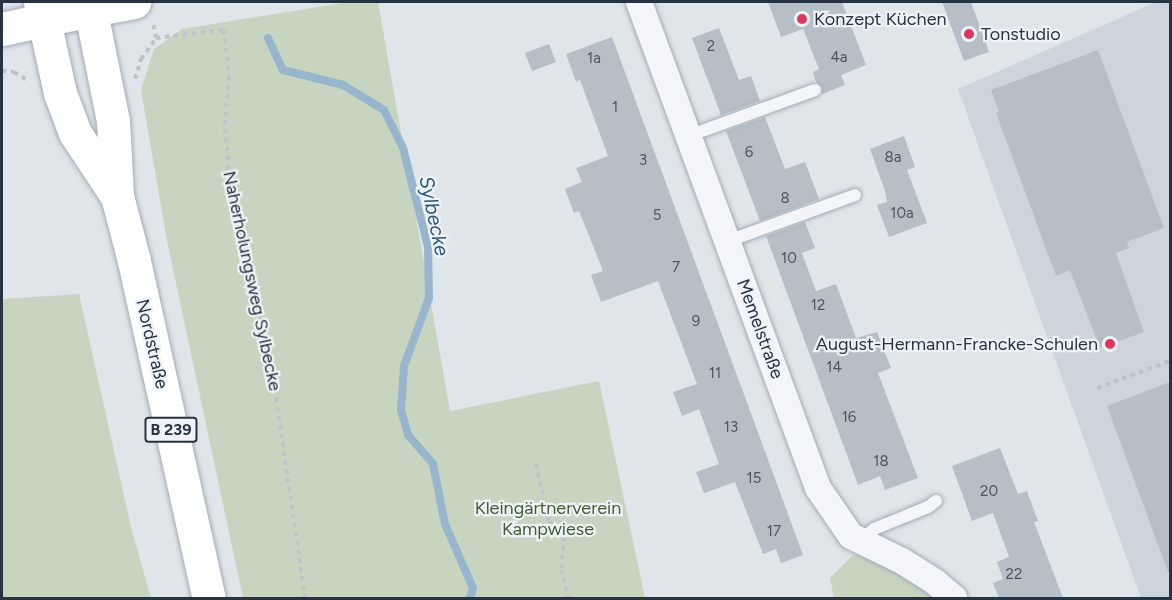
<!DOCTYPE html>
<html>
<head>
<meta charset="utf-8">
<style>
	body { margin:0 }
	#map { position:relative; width:1172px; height:600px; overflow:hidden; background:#e0e5ea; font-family:Figtree,sans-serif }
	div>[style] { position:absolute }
	.built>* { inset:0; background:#cdd4dd }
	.green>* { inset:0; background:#c7d5c0 }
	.stream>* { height:8px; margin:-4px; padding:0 4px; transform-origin:4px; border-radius:4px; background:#97b6ce }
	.building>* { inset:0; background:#b6bec8 }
	.path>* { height:4px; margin-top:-2px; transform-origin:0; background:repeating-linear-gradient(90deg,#bec3c9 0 4.5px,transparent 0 9px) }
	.roads { filter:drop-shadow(0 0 2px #a4acb5) drop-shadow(0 0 2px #a4acb5) }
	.lane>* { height:12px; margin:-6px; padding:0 6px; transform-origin:6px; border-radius:6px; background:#f3f5f8 }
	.street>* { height:26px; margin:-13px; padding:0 13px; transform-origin:13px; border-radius:13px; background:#f3f5f8 }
	.secondary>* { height:33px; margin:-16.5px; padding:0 16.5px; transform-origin:16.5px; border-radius:16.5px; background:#fff }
	.primary>* { height:33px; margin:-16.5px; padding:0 16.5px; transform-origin:16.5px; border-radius:16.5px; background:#fff }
	.dots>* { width:16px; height:16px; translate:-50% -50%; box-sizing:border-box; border:3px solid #eff3f7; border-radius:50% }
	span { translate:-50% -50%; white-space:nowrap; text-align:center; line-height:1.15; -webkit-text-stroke:4.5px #eff3f7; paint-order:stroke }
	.number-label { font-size:15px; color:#4a5664 }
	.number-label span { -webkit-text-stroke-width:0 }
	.shield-label span { padding:2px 4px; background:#eff3f7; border:2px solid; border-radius:4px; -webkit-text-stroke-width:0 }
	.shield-label { font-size:16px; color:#263343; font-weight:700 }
	.poi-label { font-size:18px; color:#263343 }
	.left { translate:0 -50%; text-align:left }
	.right { translate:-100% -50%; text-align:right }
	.street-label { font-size:18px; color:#263343 }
	.park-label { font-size:18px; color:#3e6132 }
	.water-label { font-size:20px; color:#2c567c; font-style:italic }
	.frame { position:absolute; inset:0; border:3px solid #263343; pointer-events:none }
</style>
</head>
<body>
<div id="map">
	<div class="built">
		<div style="clip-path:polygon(1156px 2px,1170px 2px,1170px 598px,1141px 598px,958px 89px)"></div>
	</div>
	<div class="green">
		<div style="clip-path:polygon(349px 2px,378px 2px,450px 411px,599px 381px,645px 598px,243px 598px,167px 241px,141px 90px,154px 49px,182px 29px)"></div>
		<div style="clip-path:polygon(79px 294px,131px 527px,151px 598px,2px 598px,2px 299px)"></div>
		<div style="clip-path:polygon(853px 555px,882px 560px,924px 587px,933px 598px,834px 598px,830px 578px)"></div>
	</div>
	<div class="stream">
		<div style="left:268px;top:38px;width:35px;rotate:65deg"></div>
		<div style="left:283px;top:70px;width:62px;rotate:14deg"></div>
		<div style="left:343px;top:85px;width:48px;rotate:31.4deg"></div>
		<div style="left:384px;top:110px;width:42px;rotate:63.4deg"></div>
		<div style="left:403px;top:148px;width:102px;rotate:75.8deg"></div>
		<div style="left:428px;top:247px;width:51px;rotate:88.9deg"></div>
		<div style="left:429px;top:298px;width:72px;rotate:110.2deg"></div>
		<div style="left:404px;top:366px;width:44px;rotate:93.9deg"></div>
		<div style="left:401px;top:410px;width:26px;rotate:74deg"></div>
		<div style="left:408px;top:435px;width:38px;rotate:49deg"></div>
		<div style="left:433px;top:464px;width:61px;rotate:78.7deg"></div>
		<div style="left:445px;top:524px;width:70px;rotate:66.4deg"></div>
		<div style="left:473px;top:588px;width:10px;rotate:107deg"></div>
	</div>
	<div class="building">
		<div style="clip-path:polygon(768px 2px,842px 2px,866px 65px,841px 75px,845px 85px,822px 94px,822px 87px,816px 82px,813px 72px,819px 69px,803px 29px,781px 37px)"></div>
		<div style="clip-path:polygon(942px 2px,971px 2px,989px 52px,964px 61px)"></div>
		<div style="clip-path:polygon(719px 28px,739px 80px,751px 76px,760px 101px,721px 115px,692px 38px)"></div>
		<div style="clip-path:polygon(612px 37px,759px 435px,803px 555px,781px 563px,776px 549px,763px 554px,735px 482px,704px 493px,696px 472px,719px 464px,699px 409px,682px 416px,673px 392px,697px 384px,658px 281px,601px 302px,591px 275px,603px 271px,579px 211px,574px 213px,565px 189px,582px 182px,576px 168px,608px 156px,580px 80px,576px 82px,566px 54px)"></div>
		<div style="clip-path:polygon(549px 44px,556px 62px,532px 71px,525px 53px)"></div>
		<div style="clip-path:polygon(1098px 50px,1164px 228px,1127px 242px,1129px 248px,1116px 253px,1144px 332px,1100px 348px,1070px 270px,1056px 276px,996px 113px,999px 112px,991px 90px)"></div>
		<div style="clip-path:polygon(765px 117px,785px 169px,805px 162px,819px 199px,760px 221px,726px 131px)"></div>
		<div style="clip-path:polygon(904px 136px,915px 167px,907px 170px,927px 223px,889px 237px,877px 205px,887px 202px,885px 191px,870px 149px)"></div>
		<div style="clip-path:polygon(805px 222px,815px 248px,802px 253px,816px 291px,836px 284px,856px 338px,877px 332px,891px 368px,878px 373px,918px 478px,885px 490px,880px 476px,858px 485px,766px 236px)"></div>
		<div style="clip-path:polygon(1170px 382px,1170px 572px,1168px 572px,1107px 406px)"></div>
		<div style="clip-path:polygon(1000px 448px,1018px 494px,1027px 491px,1038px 521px,1034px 522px,1063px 598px,999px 598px,993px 583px,1003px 579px,997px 562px,1009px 557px,993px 513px,972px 521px,952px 466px)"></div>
	</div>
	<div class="path">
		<div style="left:156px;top:38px;width:68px;rotate:-6.7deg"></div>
		<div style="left:224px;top:30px;width:46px;rotate:83.8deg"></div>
		<div style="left:229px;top:76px;width:44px;rotate:95.2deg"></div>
		<div style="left:225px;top:120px;width:60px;rotate:86.2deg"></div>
		<div style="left:229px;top:180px;width:96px;rotate:76.1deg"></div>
		<div style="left:252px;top:273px;width:127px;rotate:79.1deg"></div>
		<div style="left:276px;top:398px;width:202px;rotate:81.7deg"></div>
		<div style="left:2px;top:71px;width:12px;rotate:5deg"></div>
		<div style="left:14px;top:72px;width:15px;rotate:32deg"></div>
		<div style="left:135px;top:79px;width:21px;rotate:-73deg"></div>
		<div style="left:141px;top:59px;width:26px;rotate:-54deg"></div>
		<div style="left:156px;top:38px;width:15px;rotate:-101deg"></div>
		<div style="left:1097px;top:388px;width:78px;rotate:-20.3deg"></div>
		<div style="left:536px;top:464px;width:58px;rotate:77.2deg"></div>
		<div style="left:549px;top:521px;width:22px;rotate:47deg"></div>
		<div style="left:564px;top:537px;width:32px;rotate:95deg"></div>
		<div style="left:561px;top:569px;width:30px;rotate:76deg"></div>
	</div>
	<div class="roads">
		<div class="lane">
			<div style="left:688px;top:136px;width:135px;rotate:-19.9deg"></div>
			<div style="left:728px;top:241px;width:135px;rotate:-19.9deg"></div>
			<div style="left:860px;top:541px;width:18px;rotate:-41deg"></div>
			<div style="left:874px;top:529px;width:58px;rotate:-22.2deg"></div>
			<div style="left:928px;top:507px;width:10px;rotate:-37deg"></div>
		</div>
		<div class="street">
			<div style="left:639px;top:2px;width:518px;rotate:69.78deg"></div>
			<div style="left:818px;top:488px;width:58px;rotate:55.5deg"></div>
			<div style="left:851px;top:536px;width:57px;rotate:26.1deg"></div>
			<div style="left:902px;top:561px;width:39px;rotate:32deg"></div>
			<div style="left:935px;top:582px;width:25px;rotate:40deg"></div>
		</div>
		<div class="secondary">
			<div style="left:91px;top:10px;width:44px;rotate:-10.5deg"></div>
		</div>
		<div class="primary">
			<div style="left:40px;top:2px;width:93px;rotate:77.6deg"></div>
			<div style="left:60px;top:93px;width:43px;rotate:69.4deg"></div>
			<div style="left:75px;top:133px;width:74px;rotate:56.5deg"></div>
			<div style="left:89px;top:2px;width:121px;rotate:78.6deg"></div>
			<div style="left:113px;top:121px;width:75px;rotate:86.9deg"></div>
			<div style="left:117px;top:196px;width:67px;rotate:75.3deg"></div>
			<div style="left:134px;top:261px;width:345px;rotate:77.5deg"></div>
			<div style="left:2px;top:29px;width:91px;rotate:-12.1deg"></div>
		</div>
	</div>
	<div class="dots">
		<div style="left:802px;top:19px;background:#dd375d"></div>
		<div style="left:969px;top:34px;background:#dd375d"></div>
		<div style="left:1110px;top:344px;background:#dd375d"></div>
	</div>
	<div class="number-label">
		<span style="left:711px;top:47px">2</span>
		<span style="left:839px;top:58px">4a</span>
		<span style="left:594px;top:59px">1a</span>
		<span style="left:615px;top:108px">1</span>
		<span style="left:749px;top:153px">6</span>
		<span style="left:893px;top:158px">8a</span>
		<span style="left:643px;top:161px">3</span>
		<span style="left:785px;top:199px">8</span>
		<span style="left:902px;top:214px">10a</span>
		<span style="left:657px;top:216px">5</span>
		<span style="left:789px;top:259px">10</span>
		<span style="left:676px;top:268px">7</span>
		<span style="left:818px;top:306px">12</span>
		<span style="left:696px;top:322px">9</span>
		<span style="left:834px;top:368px">14</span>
		<span style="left:715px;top:374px">11</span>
		<span style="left:849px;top:418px">16</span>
		<span style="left:731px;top:428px">13</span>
		<span style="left:881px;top:462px">18</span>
		<span style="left:754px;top:479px">15</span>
		<span style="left:989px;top:492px">20</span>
		<span style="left:774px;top:532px">17</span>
		<span style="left:1014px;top:575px">22</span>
	</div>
	<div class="shield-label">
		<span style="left:171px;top:430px">B 239</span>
	</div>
	<div class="poi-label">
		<span class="left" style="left:814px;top:19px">Konzept Küchen</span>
		<span class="left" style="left:981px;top:34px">Tonstudio</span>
		<span class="right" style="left:1098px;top:344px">August-Hermann-Francke-Schulen</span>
	</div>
	<div class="street-label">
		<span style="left:252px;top:281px;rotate:78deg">Naherholungsweg Sylbecke</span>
		<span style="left:760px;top:329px;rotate:70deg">Memelstraße</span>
		<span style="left:152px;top:344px;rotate:77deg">Nordstraße</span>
	</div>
	<div class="park-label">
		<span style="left:548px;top:519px">Kleingärtnerverein<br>Kampwiese</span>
	</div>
	<div class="water-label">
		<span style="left:434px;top:216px;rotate:78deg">Sylbecke</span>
	</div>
	<div class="frame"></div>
</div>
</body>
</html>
